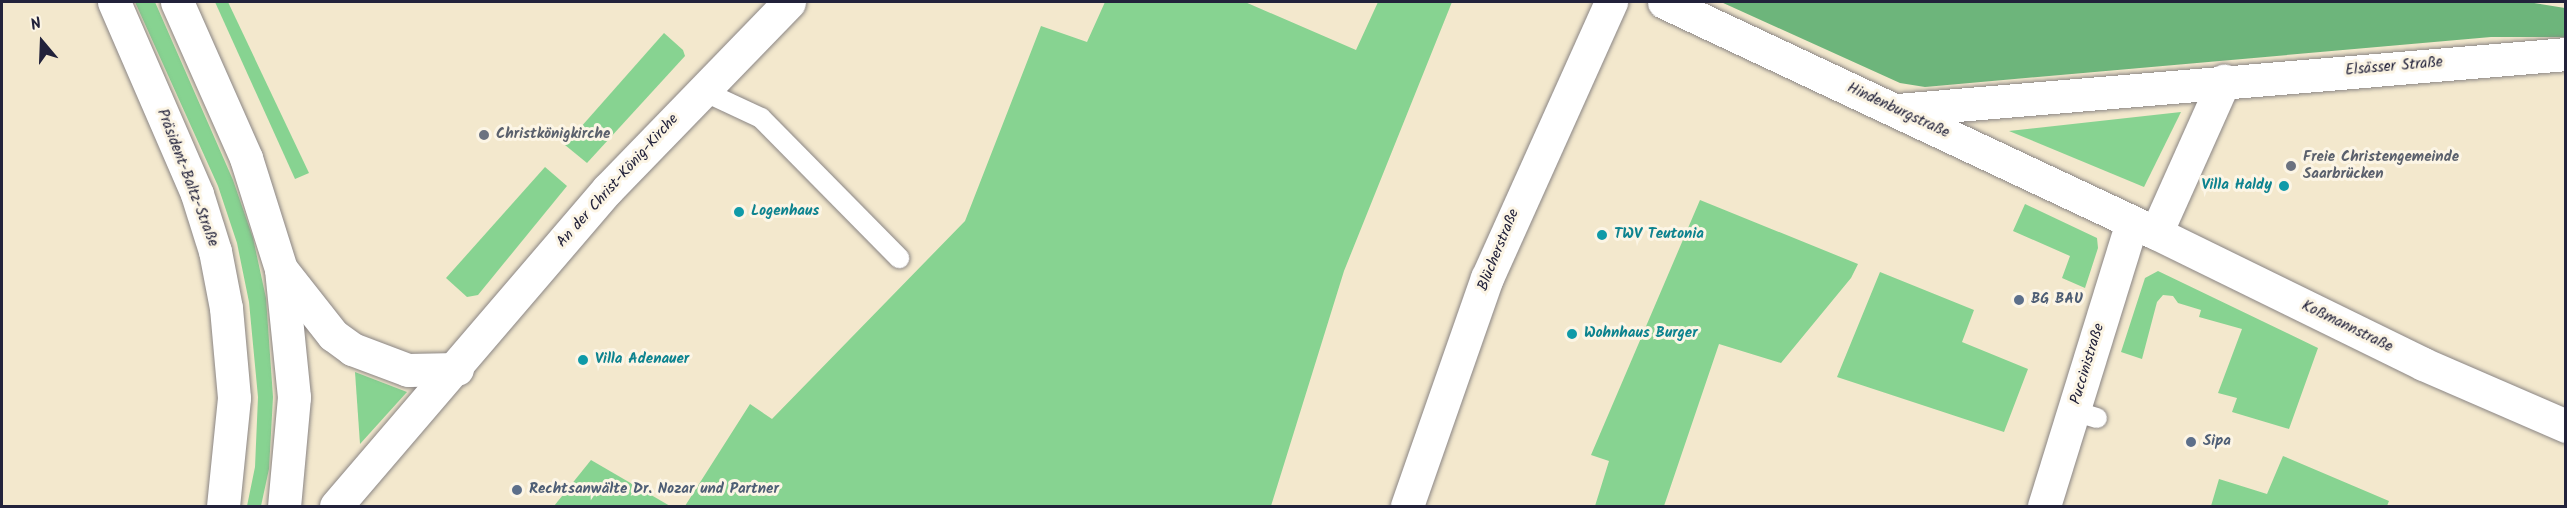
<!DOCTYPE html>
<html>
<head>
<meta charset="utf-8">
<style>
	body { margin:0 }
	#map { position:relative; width:2567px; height:508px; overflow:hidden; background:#f3e8cd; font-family:Kalam,sans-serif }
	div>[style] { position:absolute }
	.green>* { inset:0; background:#87d391 }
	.forest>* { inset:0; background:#6db57b }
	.roads { filter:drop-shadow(0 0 2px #8a8584) drop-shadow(0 0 2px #8a8584) }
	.service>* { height:20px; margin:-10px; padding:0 10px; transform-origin:10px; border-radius:10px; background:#fff }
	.minor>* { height:33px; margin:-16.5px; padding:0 16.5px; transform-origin:16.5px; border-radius:16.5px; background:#fff }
	.secondary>* { height:33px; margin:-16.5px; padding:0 16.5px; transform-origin:16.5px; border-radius:16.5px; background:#fff }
	.dots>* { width:16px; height:16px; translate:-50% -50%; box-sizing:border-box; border:3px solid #fcf5e5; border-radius:50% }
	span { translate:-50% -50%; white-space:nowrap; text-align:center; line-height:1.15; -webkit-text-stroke:6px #fcf5e5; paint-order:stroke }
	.street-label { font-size:15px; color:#22223b }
	.worship-label { font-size:15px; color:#5b616d; font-weight:700 }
	.left { translate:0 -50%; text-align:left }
	.culture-label { font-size:15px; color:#0d838f; font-weight:700 }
	.right { translate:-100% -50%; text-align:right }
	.service-label { font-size:15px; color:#4e5e75; font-weight:700 }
	.frame { position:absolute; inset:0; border:3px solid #22223b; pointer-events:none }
	.north { position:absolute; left:12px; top:12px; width:60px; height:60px; -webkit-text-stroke:4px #fcf5e5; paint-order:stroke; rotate:341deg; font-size:16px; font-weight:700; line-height:24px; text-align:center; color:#22223b }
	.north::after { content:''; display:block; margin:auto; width:21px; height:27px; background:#22223b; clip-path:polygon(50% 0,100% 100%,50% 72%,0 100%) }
</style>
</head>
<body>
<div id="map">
	<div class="green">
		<div style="clip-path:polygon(135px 2px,155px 2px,233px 180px,253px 238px,266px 298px,273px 397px,269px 469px,261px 506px,247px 506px,255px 467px,258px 397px,249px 302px,237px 243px,218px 186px)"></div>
		<div style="clip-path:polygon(215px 2px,228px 2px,309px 173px,295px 179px)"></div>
		<div style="clip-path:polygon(1105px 2px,1245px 2px,1356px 50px,1378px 2px,1452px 2px,1344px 271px,1271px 506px,685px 506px,750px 404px,772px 419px,965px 221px,1041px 26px,1087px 42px)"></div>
		<div style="clip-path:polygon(664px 33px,683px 50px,685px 56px,587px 163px,565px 145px)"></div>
		<div style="clip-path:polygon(2181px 112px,2144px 187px,2009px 131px)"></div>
		<div style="clip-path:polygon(545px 167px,567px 186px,478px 295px,467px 297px,446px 278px)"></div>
		<div style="clip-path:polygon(1700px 200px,1858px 264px,1851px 278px,1781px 363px,1719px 344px,1664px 506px,1595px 506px,1609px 461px,1591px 455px)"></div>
		<div style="clip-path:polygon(2025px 204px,2097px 238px,2098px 248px,2085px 288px,2062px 278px,2070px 256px,2013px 231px)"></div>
		<div style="clip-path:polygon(2158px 271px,2318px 348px,2289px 429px,2232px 412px,2237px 398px,2218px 393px,2242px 329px,2199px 317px,2201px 310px,2178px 303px,2173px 296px,2163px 295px,2157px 302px,2142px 359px,2121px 352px,2145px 278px)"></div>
		<div style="clip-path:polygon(1880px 272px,1974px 310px,1962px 342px,2028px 369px,2004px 432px,1837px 377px)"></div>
		<div style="clip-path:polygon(355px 372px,407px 392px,360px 444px)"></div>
		<div style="clip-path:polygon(2283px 456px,2389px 501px,2387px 506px,2211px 506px,2219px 479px,2267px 494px)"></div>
		<div style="clip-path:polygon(591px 460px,670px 506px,554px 506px)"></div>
	</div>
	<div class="forest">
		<div style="clip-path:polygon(1721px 2px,2528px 2px,2565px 8px,2566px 37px,2491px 37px,1925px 87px,1900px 83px)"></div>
	</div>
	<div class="roads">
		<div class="service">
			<div style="left:701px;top:90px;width:66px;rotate:25deg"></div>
			<div style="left:761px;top:118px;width:197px;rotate:45.4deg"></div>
			<div style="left:2074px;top:411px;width:24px;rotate:17deg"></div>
		</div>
		<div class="minor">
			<div style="left:1664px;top:2px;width:544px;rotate:25.15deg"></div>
			<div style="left:2156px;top:233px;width:297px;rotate:26.1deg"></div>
			<div style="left:2423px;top:364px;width:156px;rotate:23.4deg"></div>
			<div style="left:1897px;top:110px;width:671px;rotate:-4.78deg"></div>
			<div style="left:2156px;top:233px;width:167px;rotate:-65.9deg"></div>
			<div style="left:281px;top:269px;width:84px;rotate:51.8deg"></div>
			<div style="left:333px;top:335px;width:24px;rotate:36deg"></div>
			<div style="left:352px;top:349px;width:60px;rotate:20.6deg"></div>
			<div style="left:408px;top:370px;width:49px;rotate:-1.2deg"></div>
			<div style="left:336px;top:506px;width:418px;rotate:-49.4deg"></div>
			<div style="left:608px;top:189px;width:260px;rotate:-45.9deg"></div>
			<div style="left:1407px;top:506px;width:242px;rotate:-70.7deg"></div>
			<div style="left:1487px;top:278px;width:303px;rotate:-65.8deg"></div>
			<div style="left:2044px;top:506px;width:297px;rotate:-72.8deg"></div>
		</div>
		<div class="secondary">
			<div style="left:114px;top:2px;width:209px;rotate:66.6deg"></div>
			<div style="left:197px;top:194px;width:60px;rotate:72.5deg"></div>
			<div style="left:215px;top:251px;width:58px;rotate:79.1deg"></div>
			<div style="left:226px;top:308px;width:90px;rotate:84.9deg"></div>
			<div style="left:234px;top:398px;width:109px;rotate:95.8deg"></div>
			<div style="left:177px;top:2px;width:171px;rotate:66.1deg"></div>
			<div style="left:246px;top:158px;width:116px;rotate:72.5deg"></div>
			<div style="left:281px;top:269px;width:129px;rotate:84.2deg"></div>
			<div style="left:294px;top:397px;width:109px;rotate:95.2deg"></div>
		</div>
	</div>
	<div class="dots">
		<div style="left:484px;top:135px;background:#6b7280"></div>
		<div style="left:2291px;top:166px;background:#6b7280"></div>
		<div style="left:2284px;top:186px;background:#0f9aa8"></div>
		<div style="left:739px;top:212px;background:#0f9aa8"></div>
		<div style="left:1602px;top:235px;background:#0f9aa8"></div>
		<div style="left:2019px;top:300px;background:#5c6f8a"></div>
		<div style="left:1572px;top:334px;background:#0f9aa8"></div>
		<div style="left:583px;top:360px;background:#0f9aa8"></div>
		<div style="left:2191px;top:442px;background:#5c6f8a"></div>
		<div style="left:517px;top:490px;background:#5c6f8a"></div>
	</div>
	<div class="street-label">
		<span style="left:2394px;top:67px;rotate:-5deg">Elsässer Straße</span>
		<span style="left:1898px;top:111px;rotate:25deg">Hindenburgstraße</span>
		<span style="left:187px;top:178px;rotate:69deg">Präsident-Baltz-Straße</span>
		<span style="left:618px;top:181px;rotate:-48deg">An der Christ-König-Kirche</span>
		<span style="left:1499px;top:250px;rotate:-68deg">Blücherstraße</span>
		<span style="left:2347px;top:327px;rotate:26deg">Koßmannstraße</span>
		<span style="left:2088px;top:364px;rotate:-73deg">Puccinistraße</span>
	</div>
	<div class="worship-label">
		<span class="left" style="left:496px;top:135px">Christkönigkirche</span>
		<span class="left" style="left:2303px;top:166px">Freie Christengemeinde<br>Saarbrücken</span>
	</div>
	<div class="culture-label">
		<span class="right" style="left:2272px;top:186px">Villa Haldy</span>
		<span class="left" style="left:751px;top:212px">Logenhaus</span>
		<span class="left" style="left:1614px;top:235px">TWV Teutonia</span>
		<span class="left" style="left:1584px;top:334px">Wohnhaus Burger</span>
		<span class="left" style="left:595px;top:360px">Villa Adenauer</span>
	</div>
	<div class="service-label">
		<span class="left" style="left:2031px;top:300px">BG BAU</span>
		<span class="left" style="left:2203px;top:442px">Sipa</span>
		<span class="left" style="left:529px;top:490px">Rechtsanwälte Dr. Nozar und Partner</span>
	</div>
	<div class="frame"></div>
	<div class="north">N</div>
</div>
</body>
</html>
